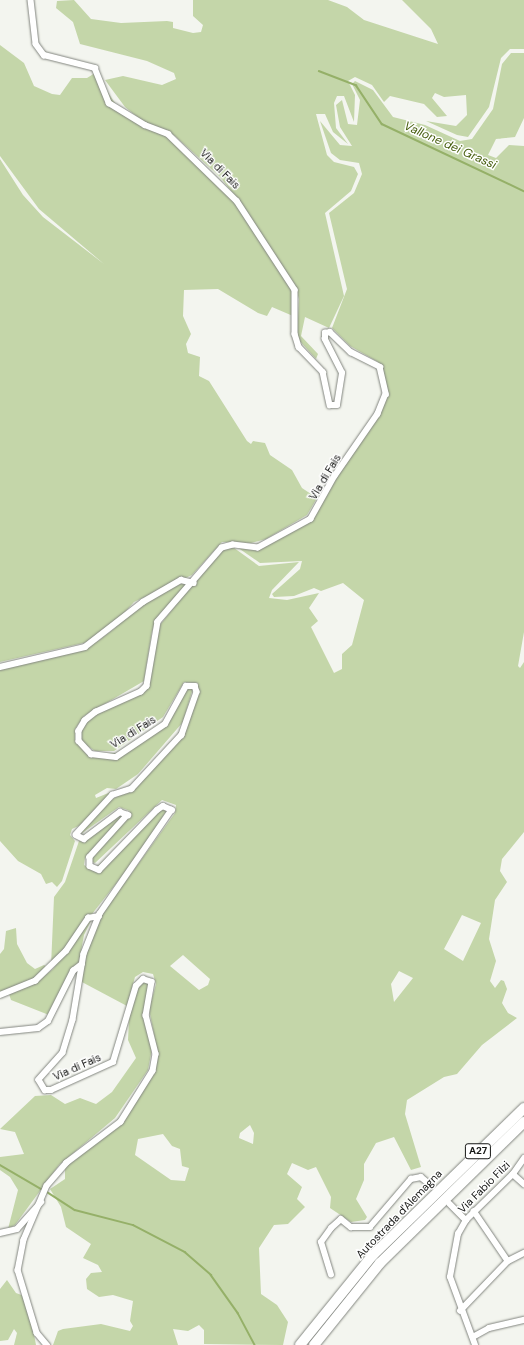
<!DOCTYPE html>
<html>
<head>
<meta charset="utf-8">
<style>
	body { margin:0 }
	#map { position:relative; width:524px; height:1345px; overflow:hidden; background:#f3f5ef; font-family:"DM Sans",sans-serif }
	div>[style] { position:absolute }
	.green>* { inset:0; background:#c4d6a9 }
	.stream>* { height:1.5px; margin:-0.75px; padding:0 0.75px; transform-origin:0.75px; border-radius:0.75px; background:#95b068 }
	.street-tunnel>* { height:5.5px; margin-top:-2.75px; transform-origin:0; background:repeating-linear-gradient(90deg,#d2d4ce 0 5.5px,transparent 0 8.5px) }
	.roads { filter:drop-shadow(0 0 1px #82857f) drop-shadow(0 0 1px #82857f) }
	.street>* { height:5.5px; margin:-2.75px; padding:0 2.75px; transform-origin:2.75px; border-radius:2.75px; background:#fff }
	.highway>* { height:10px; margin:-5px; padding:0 5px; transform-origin:5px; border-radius:5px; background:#fff }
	span { translate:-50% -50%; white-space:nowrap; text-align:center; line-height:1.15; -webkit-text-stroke:3px #fff; paint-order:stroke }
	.shield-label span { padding:1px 3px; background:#fff; border:1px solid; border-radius:3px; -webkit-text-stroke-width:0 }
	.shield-label { font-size:10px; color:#151614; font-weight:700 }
	.street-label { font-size:11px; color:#151614 }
	.water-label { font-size:12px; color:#465e0e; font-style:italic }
</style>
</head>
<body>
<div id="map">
	<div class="green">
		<div style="clip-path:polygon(74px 0,91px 19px,121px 23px,167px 21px,173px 22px,173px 28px,193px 33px,201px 32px,203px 25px,193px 16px,193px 0,328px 0,347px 7px,364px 20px,438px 44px,431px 29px,402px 0,524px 0,524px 49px,510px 49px,501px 58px,489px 107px,468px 137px,457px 135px,426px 121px,456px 126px,467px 115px,466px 95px,444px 97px,435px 93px,432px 98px,447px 116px,437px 117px,424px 104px,390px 96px,384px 102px,372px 85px,355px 77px,348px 81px,355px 95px,354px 122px,344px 96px,337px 96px,334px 103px,336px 128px,348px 144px,333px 132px,325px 114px,316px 114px,327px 155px,334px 162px,354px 167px,358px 174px,351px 191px,325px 213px,344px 296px,329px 328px,305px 317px,301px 336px,318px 354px,316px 359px,297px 338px,299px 299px,295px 285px,243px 206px,220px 177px,175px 136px,146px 124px,125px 107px,105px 80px,123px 76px,162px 85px,176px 79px,174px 73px,147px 61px,80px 44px,73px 22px,56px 8px,57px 1px)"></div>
		<div style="clip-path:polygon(0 45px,24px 63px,34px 86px,52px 94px,60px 95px,72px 78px,87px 78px,95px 73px,117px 106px,144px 127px,172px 139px,217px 180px,240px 209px,293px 292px,293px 316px,272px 307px,267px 316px,258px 313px,218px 289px,184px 290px,183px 316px,191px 334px,186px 344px,188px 353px,200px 357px,199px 376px,209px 381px,247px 441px,251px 444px,253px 441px,265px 443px,270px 455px,292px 470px,302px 488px,317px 498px,307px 515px,266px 539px,251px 543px,222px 542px,192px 575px,134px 602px,116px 622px,88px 642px,0 662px,0 159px,23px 195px,43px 217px,104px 264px,39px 209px,0 156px)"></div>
		<div style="clip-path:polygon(evenodd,511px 53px,524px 53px,524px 118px,515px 137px,496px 139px,488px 155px,496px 158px,509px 145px,524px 146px,524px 632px,518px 666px,520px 668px,524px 662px,524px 832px,502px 859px,500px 871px,507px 882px,495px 900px,489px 939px,496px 961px,490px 981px,495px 988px,501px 980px,504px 981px,507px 989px,502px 1003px,508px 1013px,517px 1018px,482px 1045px,457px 1074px,444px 1077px,407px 1100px,405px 1114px,421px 1167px,411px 1170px,394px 1137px,376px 1143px,364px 1164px,364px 1180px,356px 1199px,367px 1217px,365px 1220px,351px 1222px,330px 1208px,331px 1197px,316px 1167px,308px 1170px,292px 1163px,287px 1174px,302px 1187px,297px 1199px,305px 1207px,288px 1224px,274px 1225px,259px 1248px,261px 1294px,277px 1305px,288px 1322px,283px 1345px,204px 1344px,204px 1330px,199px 1325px,188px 1331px,173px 1329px,178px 1345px,53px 1345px,58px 1331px,63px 1329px,101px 1324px,130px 1331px,133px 1326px,130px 1321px,133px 1301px,113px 1295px,99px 1297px,87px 1289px,86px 1279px,91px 1273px,102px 1272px,98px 1265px,83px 1258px,91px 1244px,66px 1227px,61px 1207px,50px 1189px,65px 1179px,65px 1167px,116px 1124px,147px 1081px,157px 1050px,149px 1009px,156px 984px,153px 974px,143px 972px,135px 977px,127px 1006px,80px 981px,89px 932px,175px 813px,176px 805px,162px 800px,95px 863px,90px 861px,130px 811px,119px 807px,78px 836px,110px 801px,129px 789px,178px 739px,197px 696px,198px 683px,184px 682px,163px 717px,114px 751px,95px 751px,83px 743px,79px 735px,85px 721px,148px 685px,160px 625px,215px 555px,230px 545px,259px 566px,299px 562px,272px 590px,269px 598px,287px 600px,319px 593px,309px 608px,318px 621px,311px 627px,334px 673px,342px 669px,342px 654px,352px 645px,364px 600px,343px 583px,321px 591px,314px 588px,294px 596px,274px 597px,272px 594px,300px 569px,302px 561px,260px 563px,234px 545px,258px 547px,310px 519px,385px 399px,378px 362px,350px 346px,332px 328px,347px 289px,329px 213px,354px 193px,362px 174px,359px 163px,340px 160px,331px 153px,320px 121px,340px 145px,352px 146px,340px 127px,336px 105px,342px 100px,348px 124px,357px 125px,360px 100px,352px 84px,355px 81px,373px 90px,393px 117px,425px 125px,460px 141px,472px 139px,493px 109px,502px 64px,511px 53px,462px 915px,481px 923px,463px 961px,444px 949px,462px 915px,511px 53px,183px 955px,210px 979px,208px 985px,199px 990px,170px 966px,183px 955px,511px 53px,399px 971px,413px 978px,394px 1002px,391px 984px,399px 971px,511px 53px,250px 1125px,254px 1133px,253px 1144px,239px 1138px,240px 1133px,250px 1125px,511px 53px,163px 1134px,172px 1146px,180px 1149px,182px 1166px,189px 1168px,185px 1181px,171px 1180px,135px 1155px,138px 1139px,163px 1134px)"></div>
		<div style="clip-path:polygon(181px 580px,187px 583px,185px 587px,152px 631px,144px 681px,84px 716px,75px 729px,75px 739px,89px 753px,119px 753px,164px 722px,185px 688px,193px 688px,183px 722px,138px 774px,116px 789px,107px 788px,95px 795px,96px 798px,111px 792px,83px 824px,72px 829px,70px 835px,75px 841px,62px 881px,57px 887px,52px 882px,46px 884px,41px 874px,18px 861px,0 841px,0 666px,98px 641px,115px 628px,125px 614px)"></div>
		<div style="clip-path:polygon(161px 808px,167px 810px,137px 857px,51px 966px,54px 897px,65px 882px,79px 841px,122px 812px,124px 817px,85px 858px,84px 865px,93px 870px)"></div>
		<div style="clip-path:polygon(93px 917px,84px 935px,79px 962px,49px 1015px,11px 1000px,9px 994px,37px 982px,53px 969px)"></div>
		<div style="clip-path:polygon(16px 928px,17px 944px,27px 963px,35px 969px,44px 965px,49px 968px,36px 979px,0 993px,0 954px,4px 949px,6px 931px)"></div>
		<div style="clip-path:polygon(151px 981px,144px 1009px,152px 1049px,148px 1070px,115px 1118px,59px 1165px,15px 1225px,8px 1229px,18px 1190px,10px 1177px,0 1170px,0 1157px,24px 1154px,15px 1132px,0 1129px,35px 1096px,51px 1095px,65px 1104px,80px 1098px,96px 1104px,112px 1092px,136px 1058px,128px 1040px,129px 1019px,138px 983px)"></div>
		<div style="clip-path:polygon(7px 1280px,16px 1293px,27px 1297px,36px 1345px,14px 1345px,17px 1333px,14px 1329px,8px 1340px,0 1341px,0 1289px)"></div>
	</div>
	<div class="stream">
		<div style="left:319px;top:71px;width:40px;rotate:21deg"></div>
		<div style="left:356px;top:85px;width:47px;rotate:56.3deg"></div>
		<div style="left:382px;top:124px;width:157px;rotate:25.3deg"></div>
		<div style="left:0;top:1165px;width:50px;rotate:30.2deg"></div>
		<div style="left:47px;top:1192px;width:33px;rotate:33deg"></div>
		<div style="left:75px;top:1210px;width:60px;rotate:14.5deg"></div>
		<div style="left:133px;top:1225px;width:59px;rotate:27.4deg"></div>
		<div style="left:185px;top:1252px;width:35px;rotate:41deg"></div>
		<div style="left:211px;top:1275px;width:47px;rotate:54.6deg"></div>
		<div style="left:238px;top:1313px;width:36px;rotate:62deg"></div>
	</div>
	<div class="street-tunnel">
		<div style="left:426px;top:1181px;width:29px;rotate:44deg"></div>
	</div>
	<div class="roads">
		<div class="street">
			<div style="left:31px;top:0;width:44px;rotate:83.5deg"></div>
			<div style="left:36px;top:44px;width:14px;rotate:54deg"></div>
			<div style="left:44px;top:55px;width:53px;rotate:14.3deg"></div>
			<div style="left:95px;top:68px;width:38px;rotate:68deg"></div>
			<div style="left:109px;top:103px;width:42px;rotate:31.4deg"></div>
			<div style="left:145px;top:125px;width:25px;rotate:21deg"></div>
			<div style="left:168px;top:134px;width:96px;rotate:44.2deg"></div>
			<div style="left:237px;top:201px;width:106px;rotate:56.9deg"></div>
			<div style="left:295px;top:290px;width:44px;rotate:90deg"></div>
			<div style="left:295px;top:334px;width:14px;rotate:73deg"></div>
			<div style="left:299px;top:347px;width:35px;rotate:46deg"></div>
			<div style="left:323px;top:372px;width:34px;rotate:78deg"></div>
			<div style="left:330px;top:405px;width:7px"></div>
			<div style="left:337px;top:405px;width:32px;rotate:-81deg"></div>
			<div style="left:342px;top:373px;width:38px;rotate:-117deg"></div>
			<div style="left:325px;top:339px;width:6px;rotate:-90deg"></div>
			<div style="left:325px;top:333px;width:5px;rotate:-11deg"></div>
			<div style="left:330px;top:332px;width:29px;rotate:44deg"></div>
			<div style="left:351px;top:352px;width:33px;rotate:27deg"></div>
			<div style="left:380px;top:367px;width:28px;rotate:77deg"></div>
			<div style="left:386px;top:394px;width:22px;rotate:112deg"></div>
			<div style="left:378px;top:414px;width:75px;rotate:124.7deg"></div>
			<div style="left:335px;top:476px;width:49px;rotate:119.2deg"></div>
			<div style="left:311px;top:519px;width:60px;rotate:151.3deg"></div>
			<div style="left:258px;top:548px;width:25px;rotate:-173deg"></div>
			<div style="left:233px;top:545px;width:11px;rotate:165deg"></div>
			<div style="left:222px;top:548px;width:98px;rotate:130.9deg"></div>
			<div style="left:158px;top:622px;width:65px;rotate:99.8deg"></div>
			<div style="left:147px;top:686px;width:8px;rotate:135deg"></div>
			<div style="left:141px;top:692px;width:49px;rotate:156deg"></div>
			<div style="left:96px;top:712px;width:14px;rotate:141deg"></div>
			<div style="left:85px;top:721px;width:12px;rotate:121deg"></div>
			<div style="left:79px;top:731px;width:10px;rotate:90deg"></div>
			<div style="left:79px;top:741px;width:18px;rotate:47deg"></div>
			<div style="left:91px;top:754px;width:25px;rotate:7deg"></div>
			<div style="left:116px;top:757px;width:59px;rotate:-34deg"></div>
			<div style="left:165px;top:724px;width:43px;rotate:-61.1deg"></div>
			<div style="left:186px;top:686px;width:9px"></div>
			<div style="left:195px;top:686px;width:6px;rotate:72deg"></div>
			<div style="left:197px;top:692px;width:46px;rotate:109.2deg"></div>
			<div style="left:182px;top:735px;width:74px;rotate:132.8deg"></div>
			<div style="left:132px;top:789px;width:20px;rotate:162deg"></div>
			<div style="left:113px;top:795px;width:54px;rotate:132.8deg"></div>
			<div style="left:76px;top:835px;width:9px;rotate:27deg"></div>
			<div style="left:84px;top:839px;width:45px;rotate:-36.9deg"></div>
			<div style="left:120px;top:812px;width:9px;rotate:21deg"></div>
			<div style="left:128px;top:815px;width:57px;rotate:132.1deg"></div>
			<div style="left:90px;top:857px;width:9px;rotate:90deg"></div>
			<div style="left:90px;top:866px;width:10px;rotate:24deg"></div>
			<div style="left:99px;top:870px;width:83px;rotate:-46deg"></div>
			<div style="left:157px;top:810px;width:7px;rotate:-34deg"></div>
			<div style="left:163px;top:806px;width:10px;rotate:24deg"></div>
			<div style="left:172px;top:810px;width:126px;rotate:124.7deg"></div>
			<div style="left:100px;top:914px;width:43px;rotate:111.8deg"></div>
			<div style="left:84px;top:954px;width:67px;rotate:99.5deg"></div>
			<div style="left:73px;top:1020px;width:34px;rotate:107deg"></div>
			<div style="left:63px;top:1053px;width:36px;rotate:132deg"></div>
			<div style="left:39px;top:1080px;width:12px;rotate:59deg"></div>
			<div style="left:45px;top:1090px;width:6px"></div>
			<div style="left:51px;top:1090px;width:68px;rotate:-24.3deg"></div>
			<div style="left:113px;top:1062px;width:79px;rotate:-73.2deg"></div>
			<div style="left:136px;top:986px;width:10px;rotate:-45deg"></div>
			<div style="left:143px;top:979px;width:9px;rotate:18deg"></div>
			<div style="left:152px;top:982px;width:34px;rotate:100deg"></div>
			<div style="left:146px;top:1015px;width:40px;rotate:75.6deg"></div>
			<div style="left:156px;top:1054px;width:17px;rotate:100deg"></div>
			<div style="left:153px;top:1071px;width:60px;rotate:122.1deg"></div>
			<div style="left:121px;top:1122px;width:68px;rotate:142.8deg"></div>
			<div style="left:67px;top:1163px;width:30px;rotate:131deg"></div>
			<div style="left:47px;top:1186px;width:59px;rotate:113.1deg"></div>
			<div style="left:24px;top:1240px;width:31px;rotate:101deg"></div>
			<div style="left:18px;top:1270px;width:66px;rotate:73.2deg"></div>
			<div style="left:37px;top:1333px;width:16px;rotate:50deg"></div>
			<div style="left:0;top:667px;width:87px;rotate:-13.2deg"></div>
			<div style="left:85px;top:647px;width:73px;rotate:-37.8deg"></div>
			<div style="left:143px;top:602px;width:44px;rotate:-30.1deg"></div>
			<div style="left:181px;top:580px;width:13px;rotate:13deg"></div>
			<div style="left:0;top:995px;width:38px;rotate:-22deg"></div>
			<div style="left:35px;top:981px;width:43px;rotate:-44.1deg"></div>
			<div style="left:66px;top:951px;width:40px;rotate:-56deg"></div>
			<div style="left:88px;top:918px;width:11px;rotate:-10deg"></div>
			<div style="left:0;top:1032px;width:38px;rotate:-6deg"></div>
			<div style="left:38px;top:1028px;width:12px;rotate:-35deg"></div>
			<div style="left:48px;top:1021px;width:56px;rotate:-63.4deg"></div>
			<div style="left:73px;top:971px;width:11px;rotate:-38deg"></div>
			<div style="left:513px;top:1174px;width:15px;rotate:42deg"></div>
			<div style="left:450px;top:1204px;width:23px;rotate:45deg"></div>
			<div style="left:474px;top:1211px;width:60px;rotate:55.8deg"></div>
			<div style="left:0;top:1233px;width:17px;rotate:-13deg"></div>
			<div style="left:17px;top:1229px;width:36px;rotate:-48deg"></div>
			<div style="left:331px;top:1275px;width:34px;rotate:-107deg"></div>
			<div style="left:321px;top:1242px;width:17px;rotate:-54deg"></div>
			<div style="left:331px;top:1228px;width:13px;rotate:-42deg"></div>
			<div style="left:341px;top:1219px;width:13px;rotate:39deg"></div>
			<div style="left:351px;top:1227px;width:19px"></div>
			<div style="left:370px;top:1227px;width:63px;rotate:-49.5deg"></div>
			<div style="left:411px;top:1179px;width:10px;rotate:-11deg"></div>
			<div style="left:421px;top:1177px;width:6px;rotate:39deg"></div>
			<div style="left:460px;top:1311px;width:69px;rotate:-46.2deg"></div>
			<div style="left:508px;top:1261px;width:18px;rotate:-27deg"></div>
			<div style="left:473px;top:1337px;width:18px;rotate:-29deg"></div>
			<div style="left:489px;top:1328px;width:36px;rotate:-13deg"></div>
			<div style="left:475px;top:1345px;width:72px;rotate:-110.2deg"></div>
			<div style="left:450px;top:1277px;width:44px;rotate:-79.5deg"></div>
			<div style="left:458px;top:1234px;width:16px;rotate:-60deg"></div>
			<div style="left:466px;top:1220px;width:66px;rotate:-44.4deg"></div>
			<div style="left:513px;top:1174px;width:19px;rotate:-55deg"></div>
		</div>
		<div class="highway">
			<div style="left:300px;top:1345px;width:116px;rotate:-51deg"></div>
			<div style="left:373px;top:1255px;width:211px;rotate:-44.2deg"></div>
			<div style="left:314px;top:1345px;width:105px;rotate:-51.2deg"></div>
			<div style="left:380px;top:1263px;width:202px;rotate:-44.4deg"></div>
		</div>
	</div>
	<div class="shield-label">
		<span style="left:478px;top:1151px">A27</span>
	</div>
	<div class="street-label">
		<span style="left:220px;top:169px;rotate:45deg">Via di Fais</span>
		<span style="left:325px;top:477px;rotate:-59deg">Via di Fais</span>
		<span style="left:133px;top:732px;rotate:-32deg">Via di Fais</span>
		<span style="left:77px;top:1067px;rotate:-24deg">Via di Fais</span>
		<span style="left:484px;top:1187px;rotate:-45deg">Via Fabio Filzi</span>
		<span style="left:399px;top:1214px;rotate:-46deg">Autostrada d'Alemagna</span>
	</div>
	<div class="water-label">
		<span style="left:450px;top:146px;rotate:24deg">Vallone dei Grassi</span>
	</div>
</div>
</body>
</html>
